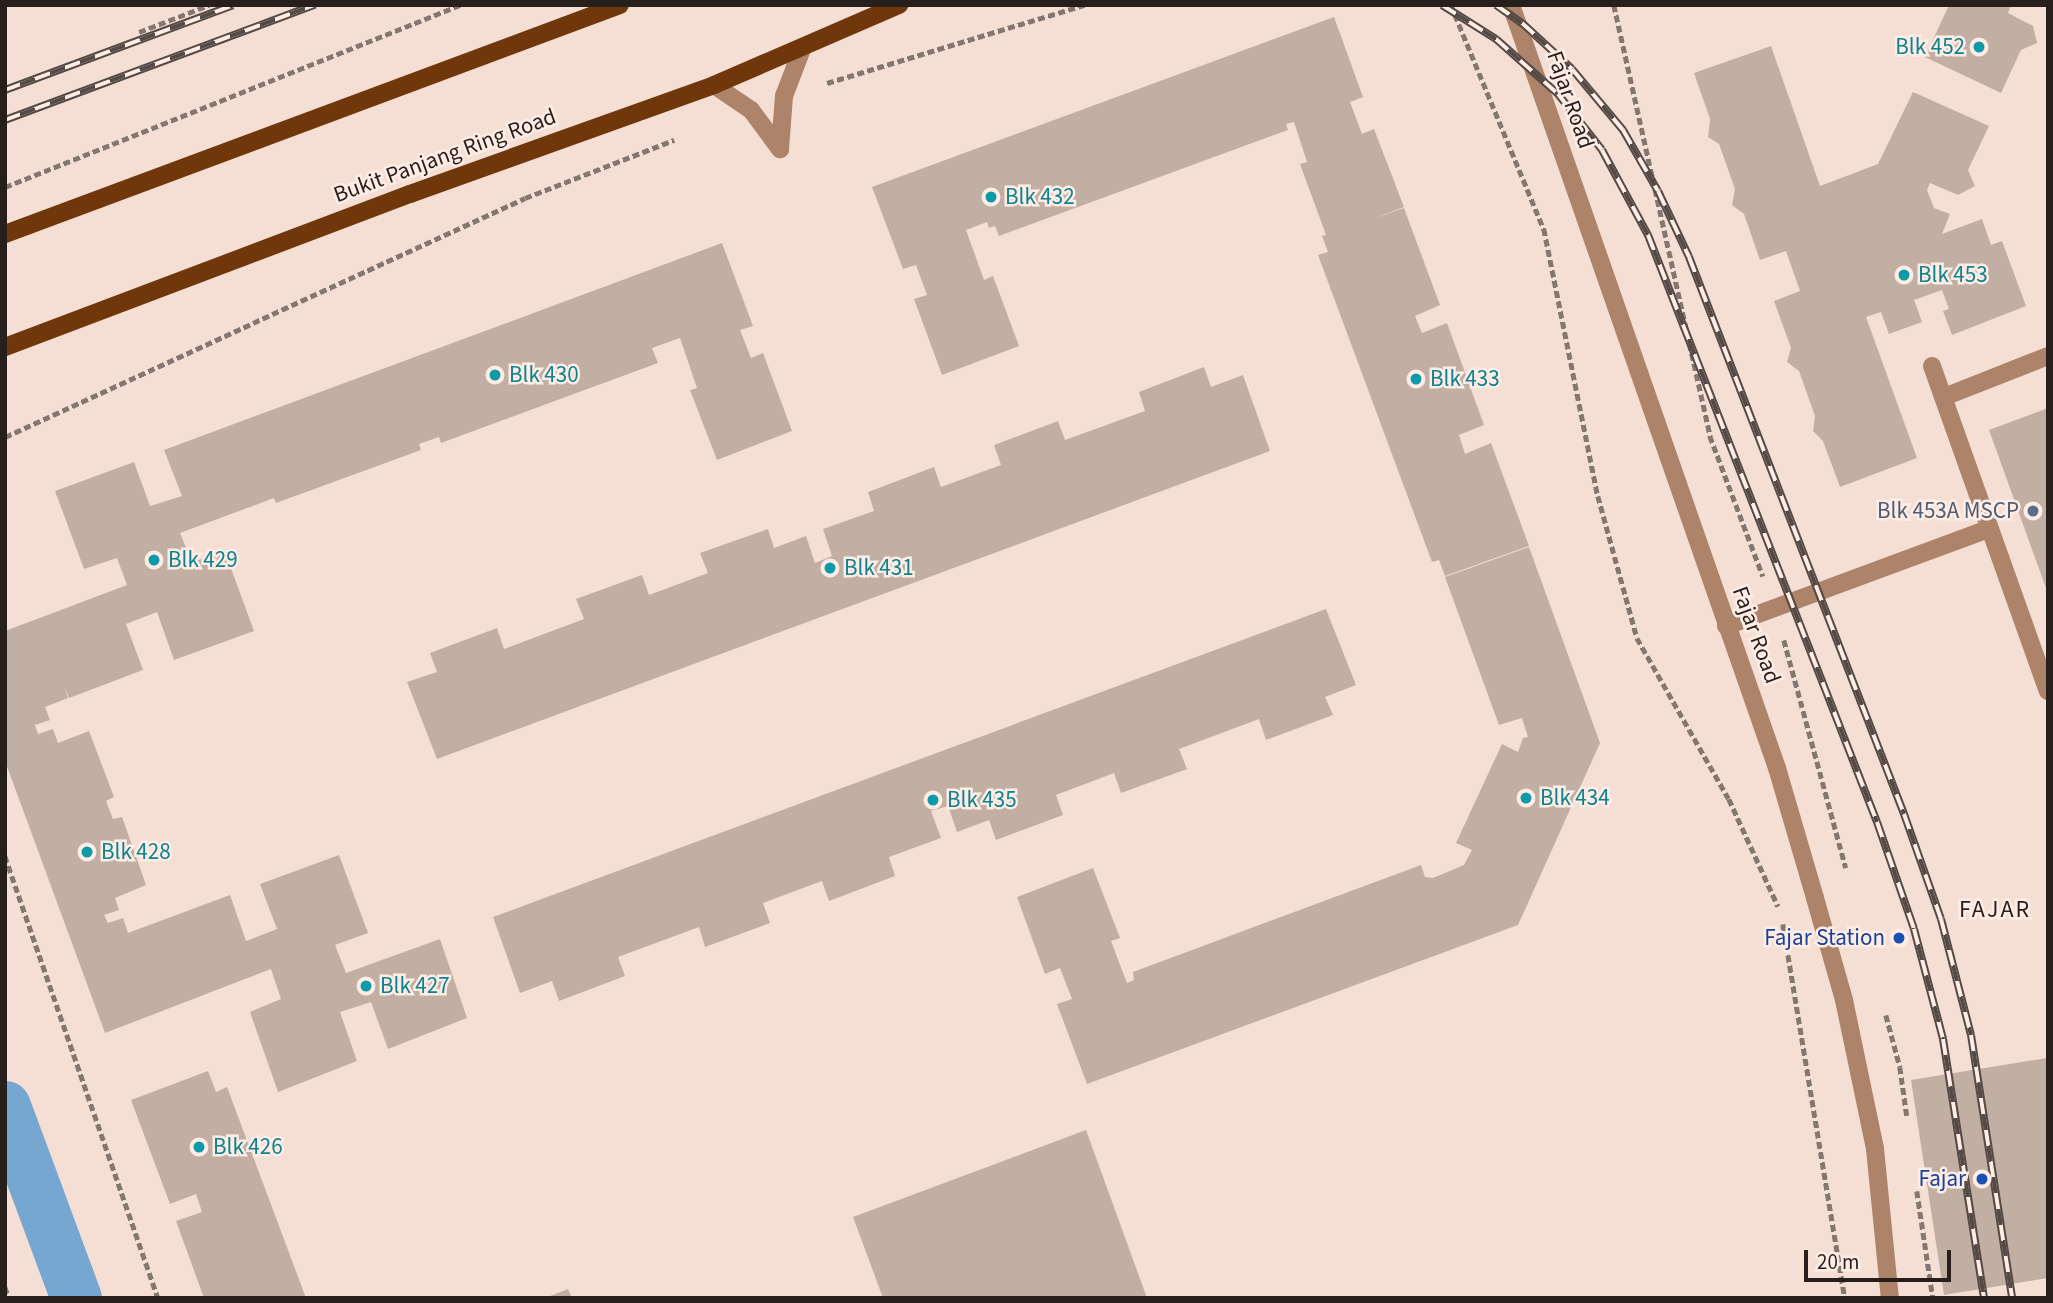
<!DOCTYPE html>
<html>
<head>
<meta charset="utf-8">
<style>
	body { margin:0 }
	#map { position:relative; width:2053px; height:1303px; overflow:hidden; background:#f5dfd5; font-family:"Source Sans 3",sans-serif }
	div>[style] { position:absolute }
	.canal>* { height:51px; margin:-25.5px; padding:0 25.5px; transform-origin:25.5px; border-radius:25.5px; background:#75a7d0 }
	.building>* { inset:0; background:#c2afa3 }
	.path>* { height:4.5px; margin-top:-2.25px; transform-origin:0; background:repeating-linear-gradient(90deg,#847670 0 7px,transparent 0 10.5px) }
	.minor>* { height:18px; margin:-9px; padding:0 9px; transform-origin:9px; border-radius:9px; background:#ad836a }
	.major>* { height:18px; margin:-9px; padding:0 9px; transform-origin:9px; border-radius:9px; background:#6f370a }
	.rail>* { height:8px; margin-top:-4px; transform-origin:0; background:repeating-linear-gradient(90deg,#ffede5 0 16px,#554a45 0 32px); box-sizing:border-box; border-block:2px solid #554a45 }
	.dots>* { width:19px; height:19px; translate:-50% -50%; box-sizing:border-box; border:4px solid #ffede5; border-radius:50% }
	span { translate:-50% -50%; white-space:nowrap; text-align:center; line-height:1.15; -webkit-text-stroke:5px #ffede5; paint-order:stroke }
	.culture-label { font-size:23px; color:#0d838f }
	.right { translate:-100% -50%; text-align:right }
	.left { translate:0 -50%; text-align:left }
	.street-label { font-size:23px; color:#271f1c }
	.service-label { font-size:23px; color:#4e5e75 }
	.transit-label { font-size:23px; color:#164399 }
	.neighbourhood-label { font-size:24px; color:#271f1c; letter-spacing:2px }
	.frame { position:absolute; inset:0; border:7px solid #271f1c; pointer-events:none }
	.scale { position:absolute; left:1804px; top:1250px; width:147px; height:32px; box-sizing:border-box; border:4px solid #271f1c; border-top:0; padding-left:9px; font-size:21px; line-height:24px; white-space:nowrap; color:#271f1c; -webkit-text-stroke:5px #ffede5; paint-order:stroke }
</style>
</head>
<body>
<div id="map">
	<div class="canal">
		<div style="left:5px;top:1106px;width:205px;rotate:69.7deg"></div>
	</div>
	<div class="building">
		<div style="clip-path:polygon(1949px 5px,2011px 5px,2008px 13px,2033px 26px,2037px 43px,2021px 50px,2001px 93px,1925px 57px)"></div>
		<div style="clip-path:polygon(1334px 17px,1363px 97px,1350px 102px,1362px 134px,1374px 129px,1404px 207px,1373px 219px,1404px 208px,1440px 305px,1415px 316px,1422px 333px,1447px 323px,1484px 425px,1459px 435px,1465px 454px,1491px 443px,1529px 546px,1445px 576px,1439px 560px,1432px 562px,1318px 255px,1328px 252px,1322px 236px,1326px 235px,1300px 164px,1307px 162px,1294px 122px,1286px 124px,1288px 130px,999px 236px,995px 226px,989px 228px,987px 222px,966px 230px,984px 280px,993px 276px,1019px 346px,942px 375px,914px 299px,927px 295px,916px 265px,903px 269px,872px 187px)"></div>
		<div style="clip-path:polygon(1771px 46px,1820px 186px,1878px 164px,1913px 92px,1989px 126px,1968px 170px,1975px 186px,1958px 195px,1930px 183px,1927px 190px,1934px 208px,1950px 214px,1942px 234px,1982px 219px,1991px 245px,2002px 241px,2026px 306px,1952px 335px,1943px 311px,1949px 309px,1942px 290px,1914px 300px,1922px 322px,1889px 334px,1881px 312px,1866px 317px,1917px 458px,1840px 487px,1823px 441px,1813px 431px,1815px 416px,1799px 371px,1787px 362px,1791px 348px,1774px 301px,1800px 291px,1786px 251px,1760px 260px,1744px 214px,1732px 205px,1735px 189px,1719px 144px,1708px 137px,1710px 119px,1694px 73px)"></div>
		<div style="clip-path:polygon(722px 243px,753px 326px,740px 330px,751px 358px,763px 353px,792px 431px,717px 460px,690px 390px,697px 388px,680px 338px,652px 348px,658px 363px,441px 443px,439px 437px,419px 444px,421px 450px,276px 503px,274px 498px,180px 533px,192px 562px,225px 552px,254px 631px,174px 660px,157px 612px,126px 624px,143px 670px,69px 698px,64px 686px,68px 698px,45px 707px,50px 720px,35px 725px,38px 734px,53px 729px,58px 743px,89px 731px,114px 797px,106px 801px,113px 819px,122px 817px,146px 885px,115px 898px,119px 910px,104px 915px,108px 923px,123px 918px,128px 933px,230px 895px,246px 941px,277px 929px,260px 884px,339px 855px,368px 933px,335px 945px,346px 973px,440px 939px,467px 1018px,388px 1049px,371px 1002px,340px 1012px,357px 1061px,278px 1092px,250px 1012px,281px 999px,271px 969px,105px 1033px,5px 761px,5px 631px,127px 585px,117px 558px,84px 569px,55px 491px,134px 462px,150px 506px,182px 496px,164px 450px)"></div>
		<div style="clip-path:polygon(1204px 367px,1211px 387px,1243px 375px,1270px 451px,437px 759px,407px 682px,437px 672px,430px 653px,497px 628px,504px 649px,584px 619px,576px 599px,642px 575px,649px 595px,708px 573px,700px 553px,768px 529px,774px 548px,806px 536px,815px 563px,832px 556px,823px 529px,874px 511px,868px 492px,934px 467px,941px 487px,1001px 465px,994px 445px,1058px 421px,1065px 440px,1145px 411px,1139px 392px)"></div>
		<div style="clip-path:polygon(2048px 408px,2048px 590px,2047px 591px,1989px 430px)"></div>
		<div style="clip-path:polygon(1529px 547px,1600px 743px,1518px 925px,1087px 1084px,1057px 1004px,1072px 999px,1060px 968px,1045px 974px,1017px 897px,1093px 868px,1120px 938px,1111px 941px,1127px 983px,1134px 980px,1133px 972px,1421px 865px,1425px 877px,1433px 878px,1464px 865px,1472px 850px,1456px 843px,1502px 744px,1518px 752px,1523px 738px,1528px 737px,1522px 718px,1499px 725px,1445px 577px)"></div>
		<div style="clip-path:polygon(1326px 609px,1356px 685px,1325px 697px,1333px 715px,1266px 740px,1259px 719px,1179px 749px,1187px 769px,1121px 793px,1114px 773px,1056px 795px,1063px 815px,996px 840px,989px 820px,957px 832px,948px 806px,931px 811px,941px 838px,889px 857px,895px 876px,829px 901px,822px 881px,763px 903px,770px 923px,705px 947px,699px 927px,618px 957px,625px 976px,559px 1001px,552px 981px,520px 993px,493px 917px)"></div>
		<div style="clip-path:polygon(2047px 1058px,2048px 1278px,1944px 1295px,1911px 1080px)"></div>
		<div style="clip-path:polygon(208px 1071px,216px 1092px,227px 1087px,306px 1298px,204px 1298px,176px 1221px,202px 1212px,196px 1194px,170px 1204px,131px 1100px)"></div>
		<div style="clip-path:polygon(1086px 1130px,1147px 1298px,883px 1298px,853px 1217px)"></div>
		<div style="clip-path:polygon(568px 1289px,572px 1298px,545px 1298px)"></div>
	</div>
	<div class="path">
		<div style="left:1451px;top:5px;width:243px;rotate:67.5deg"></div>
		<div style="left:1544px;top:229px;width:272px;rotate:78.6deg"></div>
		<div style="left:1598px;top:496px;width:147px;rotate:74.6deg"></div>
		<div style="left:1637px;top:638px;width:185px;rotate:60.3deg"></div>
		<div style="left:1729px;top:799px;width:118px;rotate:65.4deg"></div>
		<div style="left:1614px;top:5px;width:442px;rotate:77.4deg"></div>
		<div style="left:1710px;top:436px;width:150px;rotate:69.3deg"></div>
		<div style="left:139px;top:32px;width:75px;rotate:-21.1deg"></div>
		<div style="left:827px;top:83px;width:269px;rotate:-16.9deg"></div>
		<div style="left:5px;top:187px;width:490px;rotate:-21.8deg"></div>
		<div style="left:5px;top:437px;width:572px;rotate:-24.68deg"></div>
		<div style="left:525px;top:198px;width:160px;rotate:-21.3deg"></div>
		<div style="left:1784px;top:640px;width:236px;rotate:74.8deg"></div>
		<div style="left:5px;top:856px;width:468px;rotate:70.9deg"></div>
		<div style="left:1783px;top:924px;width:379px;rotate:80.6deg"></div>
		<div style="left:1886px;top:1015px;width:54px;rotate:74.9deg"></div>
		<div style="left:1900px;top:1067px;width:49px;rotate:81.9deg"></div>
		<div style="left:1917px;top:1191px;width:108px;rotate:81.5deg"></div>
		<div style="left:5px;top:1287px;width:12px;rotate:70deg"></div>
	</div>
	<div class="minor">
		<div style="left:1511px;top:5px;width:808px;rotate:70.78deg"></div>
		<div style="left:1777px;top:768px;width:135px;rotate:73.7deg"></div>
		<div style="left:1815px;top:898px;width:106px;rotate:74.1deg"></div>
		<div style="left:1844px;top:1000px;width:152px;rotate:78.2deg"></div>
		<div style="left:1875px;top:1149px;width:150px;rotate:84.3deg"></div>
		<div style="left:714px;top:85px;width:45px;rotate:34deg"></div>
		<div style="left:751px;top:110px;width:49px;rotate:53.4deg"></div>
		<div style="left:780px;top:149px;width:53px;rotate:-85.7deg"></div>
		<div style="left:784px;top:96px;width:50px;rotate:-69deg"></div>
		<div style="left:1932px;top:366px;width:345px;rotate:70.4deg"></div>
		<div style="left:1944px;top:397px;width:112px;rotate:-21.5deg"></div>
		<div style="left:1726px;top:626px;width:279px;rotate:-20.3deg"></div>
	</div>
	<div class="major">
		<div style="left:5px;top:234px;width:656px;rotate:-20.42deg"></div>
		<div style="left:5px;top:347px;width:433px;rotate:-20.7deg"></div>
		<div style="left:410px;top:194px;width:323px;rotate:-19.7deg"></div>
		<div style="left:714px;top:85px;width:202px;rotate:-23.4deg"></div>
	</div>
	<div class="rail">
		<div style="left:1442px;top:5px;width:64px;rotate:32.2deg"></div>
		<div style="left:1496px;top:39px;width:83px;rotate:41.6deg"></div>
		<div style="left:1558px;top:94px;width:71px;rotate:51.8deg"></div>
		<div style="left:1602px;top:150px;width:97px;rotate:61.6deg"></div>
		<div style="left:1648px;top:235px;width:630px;rotate:68.69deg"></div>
		<div style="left:1877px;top:822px;width:113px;rotate:70.9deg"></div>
		<div style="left:1914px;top:929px;width:114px;rotate:75.2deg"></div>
		<div style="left:1943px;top:1039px;width:262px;rotate:81deg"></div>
		<div style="left:1496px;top:5px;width:32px;rotate:35deg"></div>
		<div style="left:1522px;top:23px;width:68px;rotate:42.6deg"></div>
		<div style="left:1572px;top:69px;width:80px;rotate:50.1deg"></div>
		<div style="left:1623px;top:130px;width:70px;rotate:60.2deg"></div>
		<div style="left:1658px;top:191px;width:73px;rotate:64.8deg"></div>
		<div style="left:1689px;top:257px;width:597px;rotate:68.89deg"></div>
		<div style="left:1904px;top:814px;width:111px;rotate:70.6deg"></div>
		<div style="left:1941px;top:919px;width:120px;rotate:75.5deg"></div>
		<div style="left:1971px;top:1035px;width:266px;rotate:81.1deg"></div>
		<div style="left:5px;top:90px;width:243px;rotate:-20.4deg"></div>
		<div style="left:5px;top:120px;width:331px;rotate:-20.4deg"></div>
	</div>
	<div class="dots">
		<div style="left:1979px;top:47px;background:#0f9aa8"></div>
		<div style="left:991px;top:197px;background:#0f9aa8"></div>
		<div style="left:1904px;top:275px;background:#0f9aa8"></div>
		<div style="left:495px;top:375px;background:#0f9aa8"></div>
		<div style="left:1416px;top:379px;background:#0f9aa8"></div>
		<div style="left:2033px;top:511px;background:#5c6f8a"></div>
		<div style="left:154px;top:560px;background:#0f9aa8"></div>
		<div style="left:830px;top:568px;background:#0f9aa8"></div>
		<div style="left:1526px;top:798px;background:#0f9aa8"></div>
		<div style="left:933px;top:800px;background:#0f9aa8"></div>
		<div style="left:87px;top:852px;background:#0f9aa8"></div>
		<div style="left:1899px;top:938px;background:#1a4fb4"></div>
		<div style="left:366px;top:986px;background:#0f9aa8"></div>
		<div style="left:199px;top:1147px;background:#0f9aa8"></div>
		<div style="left:1982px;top:1179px;background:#1a4fb4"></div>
	</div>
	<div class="culture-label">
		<span class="right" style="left:1965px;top:47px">Blk 452</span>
		<span class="left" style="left:1005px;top:197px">Blk 432</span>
		<span class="left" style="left:1918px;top:275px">Blk 453</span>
		<span class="left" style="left:509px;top:375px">Blk 430</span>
		<span class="left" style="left:1430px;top:379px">Blk 433</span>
		<span class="left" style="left:168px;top:560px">Blk 429</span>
		<span class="left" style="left:844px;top:568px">Blk 431</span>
		<span class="left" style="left:1540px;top:798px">Blk 434</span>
		<span class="left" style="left:947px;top:800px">Blk 435</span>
		<span class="left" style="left:101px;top:852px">Blk 428</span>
		<span class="left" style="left:380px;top:986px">Blk 427</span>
		<span class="left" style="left:213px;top:1147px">Blk 426</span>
	</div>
	<div class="street-label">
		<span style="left:1570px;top:100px;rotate:71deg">Fajar Road</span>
		<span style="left:445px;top:156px;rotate:-20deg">Bukit Panjang Ring Road</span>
		<span style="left:1756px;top:635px;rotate:70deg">Fajar Road</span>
	</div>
	<div class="service-label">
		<span class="right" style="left:2019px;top:511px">Blk 453A MSCP</span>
	</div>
	<div class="transit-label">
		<span class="right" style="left:1885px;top:938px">Fajar Station</span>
		<span class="right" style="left:1966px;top:1179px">Fajar</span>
	</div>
	<div class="neighbourhood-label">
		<span style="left:1995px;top:910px">FAJAR</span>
	</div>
	<div class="frame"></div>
	<div class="scale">20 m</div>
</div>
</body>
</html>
